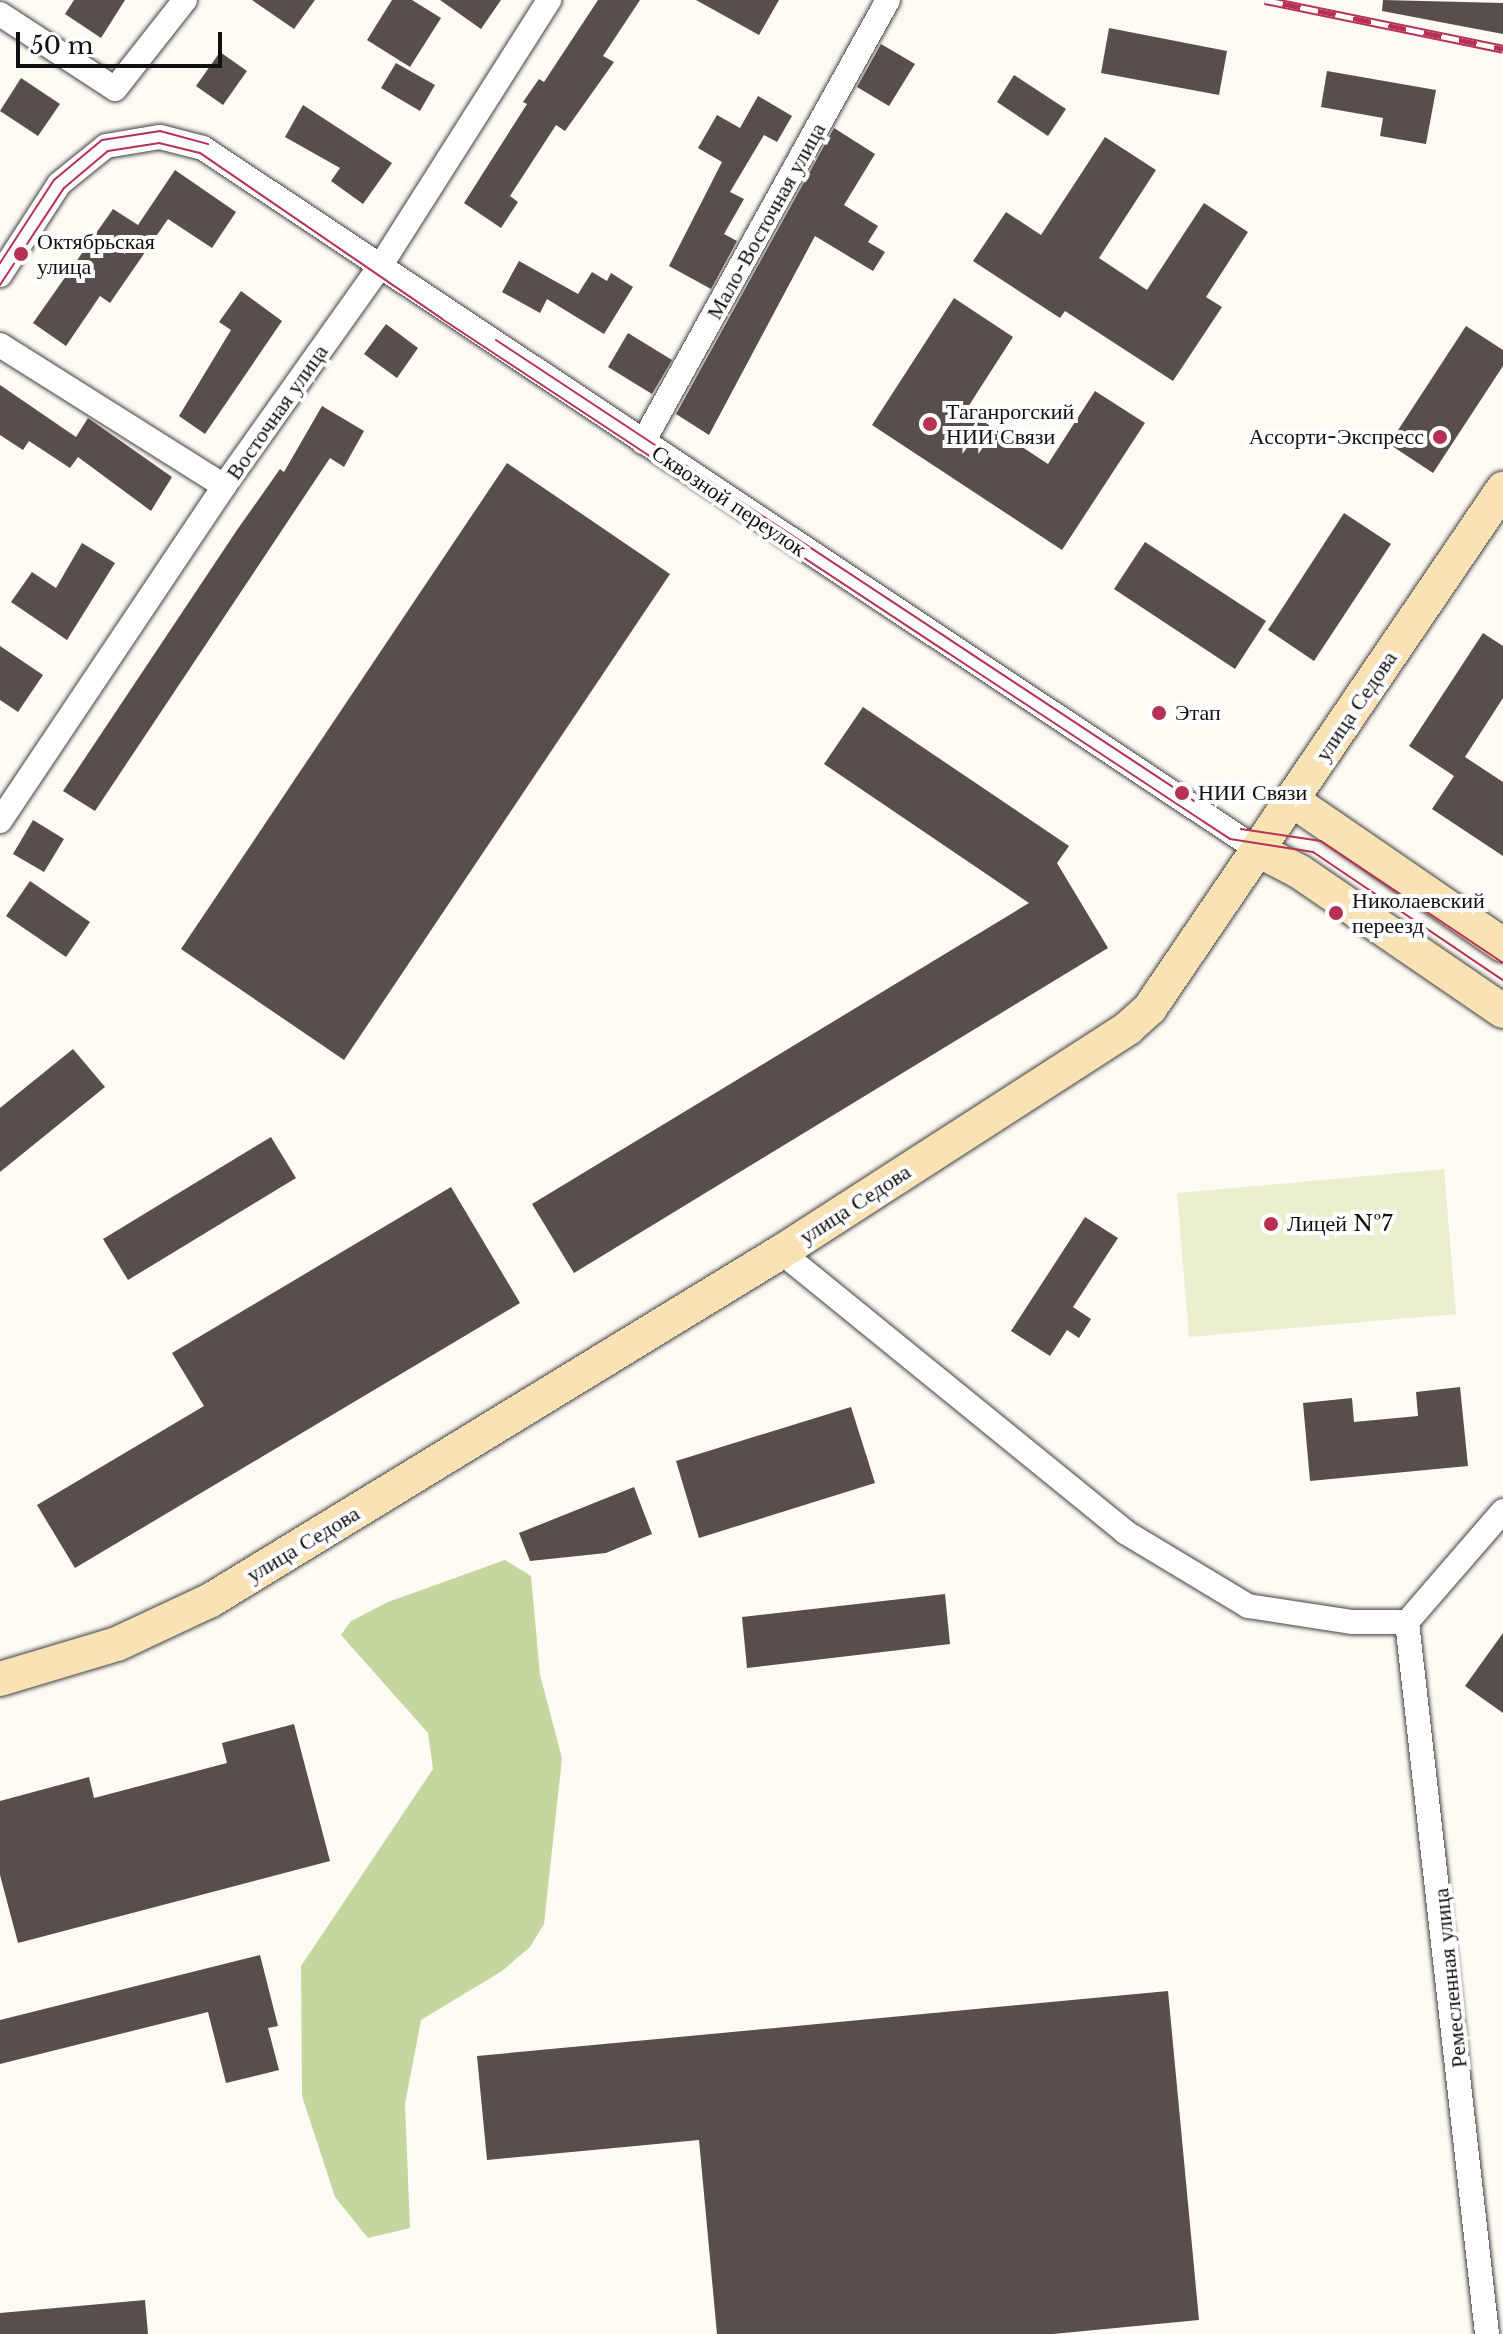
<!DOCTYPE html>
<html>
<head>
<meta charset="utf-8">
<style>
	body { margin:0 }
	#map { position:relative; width:1503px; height:2334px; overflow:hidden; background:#fefaf4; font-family:"Libre Baskerville",serif }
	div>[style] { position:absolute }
	.forest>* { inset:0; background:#c4d79f }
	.pitch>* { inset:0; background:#ebefd0 }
	.building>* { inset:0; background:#584f4d }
	.roads { filter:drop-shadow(0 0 2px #434343) drop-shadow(0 0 2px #434343) }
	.minor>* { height:24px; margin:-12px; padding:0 12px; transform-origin:12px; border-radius:12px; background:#fff }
	.secondary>* { height:34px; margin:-17px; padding:0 17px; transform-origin:17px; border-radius:17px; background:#f9e2b4 }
	.tram>* { height:2px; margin:-1px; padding:0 1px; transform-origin:1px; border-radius:1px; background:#b73154 }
	.rail>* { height:9px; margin-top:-4.5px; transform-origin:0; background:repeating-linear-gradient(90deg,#fff 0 18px,#b73154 0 36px); box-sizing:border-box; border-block:2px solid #b73154 }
	.dots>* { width:22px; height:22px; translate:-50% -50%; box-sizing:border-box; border:4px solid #fff; border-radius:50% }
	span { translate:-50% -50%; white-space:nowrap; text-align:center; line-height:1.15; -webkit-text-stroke:8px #fff; paint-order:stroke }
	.street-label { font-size:22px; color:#101010 }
	.poi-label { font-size:22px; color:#101010 }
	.left { translate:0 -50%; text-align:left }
	.right { translate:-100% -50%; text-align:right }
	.scale { position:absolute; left:16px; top:32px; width:206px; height:36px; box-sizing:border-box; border:4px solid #101010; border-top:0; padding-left:10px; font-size:24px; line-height:28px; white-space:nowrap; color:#101010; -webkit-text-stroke:6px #fff; paint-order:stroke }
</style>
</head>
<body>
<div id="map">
	<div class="forest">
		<div style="clip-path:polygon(505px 1560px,531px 1576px,540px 1675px,562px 1758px,544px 1924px,530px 1947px,502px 1971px,421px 2020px,405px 2104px,410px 2228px,368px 2238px,335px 2197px,302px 2096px,301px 1966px,433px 1769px,428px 1733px,341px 1635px,351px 1621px,388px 1602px)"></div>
	</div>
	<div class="pitch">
		<div style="clip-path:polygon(1444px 1169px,1456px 1314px,1189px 1337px,1177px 1193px)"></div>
	</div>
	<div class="building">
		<div style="clip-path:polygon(74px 0,125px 0,101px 38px,65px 14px)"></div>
		<div style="clip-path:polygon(252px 0,315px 0,294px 29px)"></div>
		<div style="clip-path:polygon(392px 0,412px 0,441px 18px,410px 67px,367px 40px)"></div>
		<div style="clip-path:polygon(440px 0,501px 0,481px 29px)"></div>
		<div style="clip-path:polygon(598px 0,640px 0,603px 56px,614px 62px,565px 131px,556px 125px,510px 196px,518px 202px,501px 228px,464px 203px,527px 104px,523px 102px,539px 79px,544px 82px)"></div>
		<div style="clip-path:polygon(696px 0,779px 0,759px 35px)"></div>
		<div style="clip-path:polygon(1383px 0,1503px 3px,1503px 34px,1382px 11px)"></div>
		<div style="clip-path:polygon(1109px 28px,1227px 51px,1219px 95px,1101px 73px)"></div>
		<div style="clip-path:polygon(881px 44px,915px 64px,889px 106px,857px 87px)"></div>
		<div style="clip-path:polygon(220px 52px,247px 71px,223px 105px,196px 86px)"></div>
		<div style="clip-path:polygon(396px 63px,435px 85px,420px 111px,381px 88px)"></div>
		<div style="clip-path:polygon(1327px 71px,1436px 90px,1426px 144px,1380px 136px,1383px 118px,1321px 107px)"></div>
		<div style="clip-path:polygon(1014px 75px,1066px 109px,1048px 136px,997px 102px)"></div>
		<div style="clip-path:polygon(21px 78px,60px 104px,38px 136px,0 111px)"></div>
		<div style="clip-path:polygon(758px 96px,792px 116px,777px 142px,764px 135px,730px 192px,744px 199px,724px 234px,737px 241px,711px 289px,669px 266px,722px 162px,698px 148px,717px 115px,740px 128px)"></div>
		<div style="clip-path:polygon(303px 105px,392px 163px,363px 204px,331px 181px,340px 168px,285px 137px)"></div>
		<div style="clip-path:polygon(834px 128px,875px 154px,844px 205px,878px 226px,868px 242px,885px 252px,873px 271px,815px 236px,709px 435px,676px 414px)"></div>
		<div style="clip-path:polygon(1105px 137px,1156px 170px,1099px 258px,1147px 290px,1204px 203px,1248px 232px,1206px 297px,1222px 307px,1173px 381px,1065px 311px,1060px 318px,973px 261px,1006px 212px,1041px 235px)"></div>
		<div style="clip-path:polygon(175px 170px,236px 212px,212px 248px,168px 219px,110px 303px,100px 296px,66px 346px,33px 323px,113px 209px,138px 225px)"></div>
		<div style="clip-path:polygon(519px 261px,578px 294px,592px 272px,607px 281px,611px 273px,633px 287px,604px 334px,547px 299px,540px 313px,502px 292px)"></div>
		<div style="clip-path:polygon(241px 291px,282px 321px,205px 434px,179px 416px,231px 330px,219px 322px)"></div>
		<div style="clip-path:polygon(954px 298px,1013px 337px,966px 410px,1048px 464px,1095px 391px,1145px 423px,1062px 550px,872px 425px)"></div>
		<div style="clip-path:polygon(386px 324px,418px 348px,397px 378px,364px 354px)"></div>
		<div style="clip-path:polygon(1466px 326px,1503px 350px,1503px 366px,1433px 473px,1389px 444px)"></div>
		<div style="clip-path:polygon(628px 333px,672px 360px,652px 394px,608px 367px)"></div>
		<div style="clip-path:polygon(0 385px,76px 437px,88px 418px,172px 477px,151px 511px,78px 457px,70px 468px,29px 441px,23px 450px,0 435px)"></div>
		<div style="clip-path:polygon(322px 406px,364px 431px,344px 467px,330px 458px,95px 811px,63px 791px,237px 530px,280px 469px,284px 472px)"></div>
		<div style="clip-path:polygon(507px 463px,670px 574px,344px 1060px,181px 949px)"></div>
		<div style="clip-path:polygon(1344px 513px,1391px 544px,1314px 661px,1268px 630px)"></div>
		<div style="clip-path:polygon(1145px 542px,1266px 621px,1235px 669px,1114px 589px)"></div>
		<div style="clip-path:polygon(82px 543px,115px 563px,67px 640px,11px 602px,32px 572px,56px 588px)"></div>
		<div style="clip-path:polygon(1483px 633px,1503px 646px,1503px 698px,1465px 757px,1503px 782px,1503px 856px,1432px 809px,1454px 776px,1409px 746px)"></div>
		<div style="clip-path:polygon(0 646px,43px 675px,18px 712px,0 700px)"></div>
		<div style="clip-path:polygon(863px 707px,1069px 846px,1057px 863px,1108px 948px,574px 1273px,532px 1204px,1029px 903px,824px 764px)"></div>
		<div style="clip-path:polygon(33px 820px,64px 839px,44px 872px,13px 854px)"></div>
		<div style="clip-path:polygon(30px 881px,90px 922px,66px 957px,6px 916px)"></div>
		<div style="clip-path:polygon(73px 1049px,105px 1087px,0 1172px,0 1108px)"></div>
		<div style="clip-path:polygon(271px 1137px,296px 1178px,128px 1280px,103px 1239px)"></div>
		<div style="clip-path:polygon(451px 1187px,520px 1303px,75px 1568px,37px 1505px,204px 1406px,172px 1353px)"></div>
		<div style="clip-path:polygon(1085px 1217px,1118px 1238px,1073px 1307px,1091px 1319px,1079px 1338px,1067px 1330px,1050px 1356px,1011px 1331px)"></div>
		<div style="clip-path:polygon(1460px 1387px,1468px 1466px,1310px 1481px,1303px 1403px,1352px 1398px,1354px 1422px,1418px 1416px,1416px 1392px)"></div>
		<div style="clip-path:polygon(851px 1407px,875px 1483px,699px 1538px,676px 1461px)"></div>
		<div style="clip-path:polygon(634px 1487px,652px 1534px,606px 1553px,530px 1561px,519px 1533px)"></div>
		<div style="clip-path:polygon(945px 1594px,950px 1644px,747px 1668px,742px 1617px)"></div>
		<div style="clip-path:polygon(1503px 1633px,1503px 1713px,1465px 1686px)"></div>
		<div style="clip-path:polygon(294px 1724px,330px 1861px,18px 1943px,0 1875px,0 1801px,89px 1777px,94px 1798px,227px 1763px,222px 1743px)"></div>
		<div style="clip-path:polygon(260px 1955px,278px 2026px,268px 2028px,279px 2070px,226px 2083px,208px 2012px,0 2064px,0 2020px)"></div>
		<div style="clip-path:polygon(1168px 1991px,1199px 2320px,1053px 2334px,717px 2334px,699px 2140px,487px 2160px,477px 2056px)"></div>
		<div style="clip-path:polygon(145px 2300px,148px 2334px,0 2334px,0 2313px)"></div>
	</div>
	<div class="roads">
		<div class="minor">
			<div style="left:0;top:14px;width:137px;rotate:33.1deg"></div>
			<div style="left:115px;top:89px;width:113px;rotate:-51.8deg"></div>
			<div style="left:0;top:275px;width:108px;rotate:-57deg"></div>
			<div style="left:59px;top:184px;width:60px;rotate:-39deg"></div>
			<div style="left:106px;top:146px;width:55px;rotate:-9.5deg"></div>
			<div style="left:160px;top:137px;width:44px;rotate:14.3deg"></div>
			<div style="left:203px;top:148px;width:1267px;rotate:33.64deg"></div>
			<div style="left:0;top:345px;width:265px;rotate:32.2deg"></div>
			<div style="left:643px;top:442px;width:505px;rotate:-61deg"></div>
			<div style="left:0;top:821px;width:403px;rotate:-56.2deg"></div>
			<div style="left:224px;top:486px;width:271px;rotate:-54.6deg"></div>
			<div style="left:381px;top:265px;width:314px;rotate:-57.6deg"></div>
			<div style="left:781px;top:1252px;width:444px;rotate:39.1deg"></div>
			<div style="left:1125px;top:1532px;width:144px;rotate:31deg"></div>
			<div style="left:1248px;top:1606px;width:106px;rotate:8.7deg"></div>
			<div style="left:1353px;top:1622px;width:54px"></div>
			<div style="left:1407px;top:1622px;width:147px;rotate:-49.1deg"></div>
			<div style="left:1407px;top:1622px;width:716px;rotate:83.59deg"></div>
		</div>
		<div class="secondary">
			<div style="left:1292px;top:800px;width:256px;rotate:34.5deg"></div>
			<div style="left:1258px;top:850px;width:47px;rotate:27.6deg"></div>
			<div style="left:1300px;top:872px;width:246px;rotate:34.4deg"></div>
			<div style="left:0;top:1679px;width:122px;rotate:-16.7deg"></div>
			<div style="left:117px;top:1644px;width:104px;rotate:-25.1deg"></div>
			<div style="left:211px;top:1600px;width:668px;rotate:-31.41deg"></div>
			<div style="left:781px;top:1252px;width:413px;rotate:-32.8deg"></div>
			<div style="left:1128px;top:1028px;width:30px;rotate:-42deg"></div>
			<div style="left:1150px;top:1008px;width:628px;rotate:-55.78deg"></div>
		</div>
	</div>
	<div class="tram">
		<div style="left:0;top:263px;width:99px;rotate:-57deg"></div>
		<div style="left:54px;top:180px;width:62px;rotate:-39.8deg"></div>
		<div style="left:102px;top:140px;width:59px;rotate:-8.8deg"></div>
		<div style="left:160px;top:131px;width:50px;rotate:15.2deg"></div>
		<div style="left:0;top:285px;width:116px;rotate:-56.6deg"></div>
		<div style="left:64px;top:188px;width:57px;rotate:-40.1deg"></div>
		<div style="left:108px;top:151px;width:52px;rotate:-8.9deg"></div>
		<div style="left:159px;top:143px;width:42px;rotate:13.7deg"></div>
		<div style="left:200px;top:153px;width:293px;rotate:34.4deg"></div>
		<div style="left:442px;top:319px;width:944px;rotate:33.42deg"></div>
		<div style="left:1230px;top:839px;width:84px;rotate:8.9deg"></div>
		<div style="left:1313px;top:852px;width:229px;rotate:34deg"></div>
		<div style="left:496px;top:340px;width:840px;rotate:33.44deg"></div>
		<div style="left:1241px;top:829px;width:81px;rotate:8.5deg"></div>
		<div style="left:1321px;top:841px;width:219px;rotate:33.8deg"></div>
	</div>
	<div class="rail">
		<div style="left:1265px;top:0;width:243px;rotate:11.6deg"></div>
	</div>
	<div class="dots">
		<div style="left:21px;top:254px;background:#b73154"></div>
		<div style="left:930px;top:424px;background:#b73154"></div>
		<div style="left:1440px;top:437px;background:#b73154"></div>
		<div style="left:1159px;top:713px;background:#b73154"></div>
		<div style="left:1182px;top:793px;background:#b73154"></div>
		<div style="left:1336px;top:913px;background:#b73154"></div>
		<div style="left:1271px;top:1224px;background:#b73154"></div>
	</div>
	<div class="street-label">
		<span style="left:766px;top:221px;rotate:-61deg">Мало-Восточная улица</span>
		<span style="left:277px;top:412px;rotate:-55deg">Восточная улица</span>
		<span style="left:729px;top:501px;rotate:34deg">Сквозной переулок</span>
		<span style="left:1356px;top:706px;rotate:-56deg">улица Седова</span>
		<span style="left:855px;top:1204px;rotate:-33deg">улица Седова</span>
		<span style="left:303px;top:1544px;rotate:-31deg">улица Седова</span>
		<span style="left:1450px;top:1978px;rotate:-96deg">Ремесленная улица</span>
	</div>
	<div class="poi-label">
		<span class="left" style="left:37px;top:254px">Октябрьская<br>улица</span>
		<span class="left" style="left:946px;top:424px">Таганрогский<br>НИИ Связи</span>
		<span class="right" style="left:1424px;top:437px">Ассорти-Экспресс</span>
		<span class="left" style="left:1175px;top:713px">Этап</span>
		<span class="left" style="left:1198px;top:793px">НИИ Связи</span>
		<span class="left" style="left:1352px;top:913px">Николаевский<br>переезд</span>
		<span class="left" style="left:1287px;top:1224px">Лицей №7</span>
	</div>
	<div class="scale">50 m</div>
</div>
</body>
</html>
